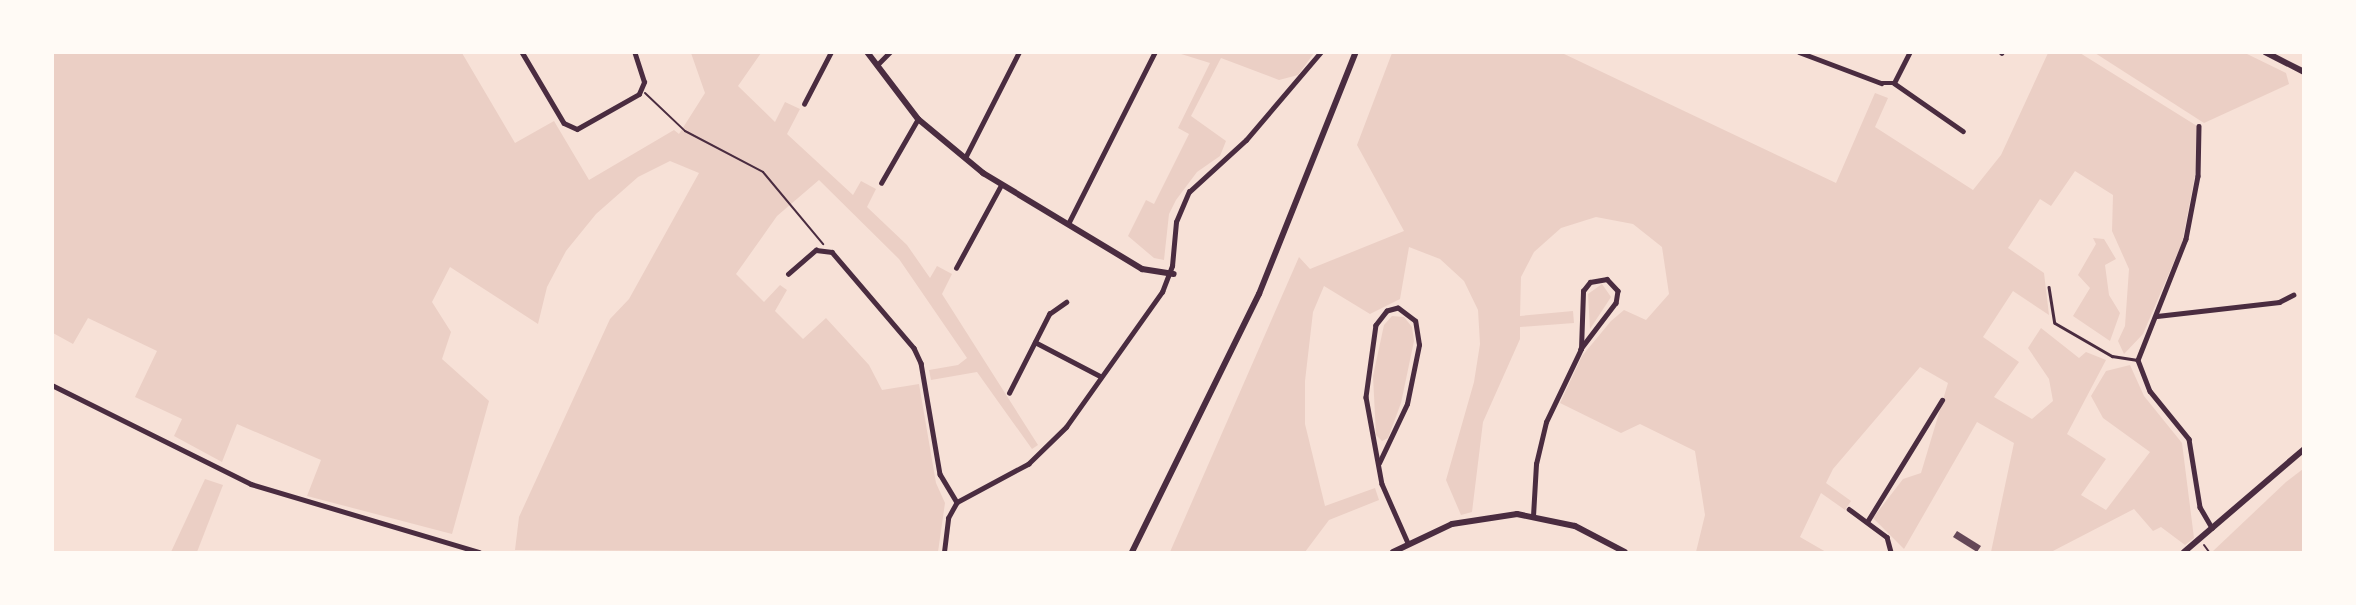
<!DOCTYPE html>
<html>
<head>
<meta charset="utf-8">
<style>
	body { margin:0 }
	#map { position:relative; width:2356px; height:605px; overflow:hidden; background:#f7e1d7; font-family:"Open Sans",sans-serif }
	div>[style] { position:absolute }
	.green>* { inset:0; background:#ebcfc5 }
	.building>* { inset:0; background:#644757 }
	.path>* { height:2px; margin:-1px; padding:0 1px; transform-origin:1px; border-radius:1px; background:#4a2c40 }
	.service>* { height:2.5px; margin:-1.25px; padding:0 1.25px; transform-origin:1.25px; border-radius:1.25px; background:#4a2c40 }
	.minor>* { height:4.5px; margin:-2.25px; padding:0 2.25px; transform-origin:2.25px; border-radius:2.25px; background:#4a2c40 }
	.tertiary>* { height:6px; margin:-3px; padding:0 3px; transform-origin:3px; border-radius:3px; background:#4a2c40 }
	span { translate:-50% -50%; white-space:nowrap; text-align:center; line-height:1.15; -webkit-text-stroke:7px #fffaf5; paint-order:stroke }
	.frame { position:absolute; inset:0; border:54px solid #fffaf5; pointer-events:none }
</style>
</head>
<body>
<div id="map">
	<div class="green">
		<div style="clip-path:polygon(52px 53px,462px 53px,515px 143px,554px 121px,589px 180px,674px 130px,679px 134px,705px 93px,691px 53px,761px 53px,738px 86px,775px 122px,785px 102px,800px 109px,787px 134px,853px 195px,861px 181px,876px 189px,867px 207px,907px 245px,930px 278px,937px 266px,952px 274px,942px 294px,1038px 445px,1032px 449px,977px 372px,931px 380px,929px 370px,958px 365px,967px 358px,899px 259px,819px 180px,777px 216px,736px 274px,764px 302px,780px 285px,787px 290px,775px 311px,803px 339px,826px 318px,869px 365px,882px 390px,919px 384px,936px 483px,945px 503px,938px 552px,515px 550px,519px 517px,610px 319px,629px 299px,699px 173px,670px 161px,638px 177px,596px 214px,566px 251px,547px 287px,538px 324px,450px 267px,432px 302px,451px 332px,442px 359px,489px 401px,452px 534px,307px 496px,321px 460px,237px 424px,222px 462px,174px 436px,182px 419px,135px 397px,157px 351px,88px 318px,73px 344px,53px 333px)"></div>
		<div style="clip-path:polygon(1178px 53px,1314px 53px,1298px 75px,1279px 80px,1221px 58px,1191px 116px,1226px 141px,1220px 156px,1197px 172px,1176px 200px,1169px 214px,1164px 260px,1154px 258px,1128px 236px,1146px 200px,1154px 204px,1189px 134px,1178px 128px,1210px 63px)"></div>
		<div style="clip-path:polygon(1392px 53px,1562px 53px,1836px 183px,1875px 93px,1888px 98px,1875px 127px,1973px 190px,2001px 155px,2048px 53px,2080px 53px,2197px 126px,2196px 170px,2182px 243px,2143px 334px,2124px 354px,2118px 341px,2125px 326px,2129px 269px,2112px 231px,2113px 195px,2075px 171px,2051px 206px,2040px 199px,2008px 248px,2044px 273px,2049px 315px,2013px 291px,1983px 337px,2019px 362px,1994px 397px,2032px 419px,2053px 401px,2049px 379px,2028px 348px,2041px 328px,2079px 358px,2086px 352px,2106px 360px,2067px 434px,2106px 459px,2081px 495px,2106px 510px,2150px 452px,2103px 418px,2091px 396px,2106px 371px,2130px 365px,2144px 396px,2182px 443px,2194px 538px,2185px 545px,2161px 527px,2153px 531px,2134px 509px,2051px 552px,1991px 552px,2014px 443px,1977px 422px,1904px 549px,1873px 518px,1903px 479px,1921px 473px,1948px 383px,1920px 367px,1833px 469px,1826px 483px,1851px 501px,1845px 510px,1821px 493px,1800px 537px,1826px 552px,1696px 552px,1705px 515px,1695px 451px,1640px 424px,1621px 433px,1560px 403px,1582px 356px,1611px 321px,1624px 310px,1646px 320px,1669px 294px,1662px 247px,1633px 224px,1596px 217px,1561px 228px,1534px 252px,1521px 277px,1520px 316px,1573px 311px,1574px 323px,1520px 327px,1520px 339px,1483px 422px,1472px 512px,1461px 515px,1446px 480px,1474px 382px,1480px 344px,1478px 310px,1464px 281px,1440px 259px,1409px 247px,1400px 299px,1370px 314px,1324px 286px,1313px 312px,1305px 381px,1305px 424px,1325px 506px,1375px 488px,1379px 500px,1329px 520px,1305px 552px,1170px 552px,1299px 257px,1310px 269px,1404px 231px,1357px 145px)"></div>
		<div style="clip-path:polygon(2095px 53px,2245px 53px,2286px 73px,2289px 84px,2204px 123px)"></div>
		<div style="clip-path:polygon(2093px 238px,2104px 239px,2116px 259px,2105px 265px,2109px 295px,2120px 313px,2110px 341px,2073px 316px,2090px 288px,2078px 275px,2096px 244px)"></div>
		<div style="clip-path:polygon(1602px 284px,1611px 297px,1590px 329px,1588px 294px)"></div>
		<div style="clip-path:polygon(1392px 316px,1404px 317px,1412px 327px,1414px 341px,1401px 403px,1388px 438px,1382px 441px,1376px 435px,1373px 376px,1384px 325px)"></div>
		<div style="clip-path:polygon(2303px 469px,2303px 552px,2212px 552px,2286px 482px)"></div>
		<div style="clip-path:polygon(205px 479px,223px 485px,197px 552px,171px 552px)"></div>
	</div>
	<div class="building">
		<div style="clip-path:polygon(1957px 531px,1981px 546px,1977px 552px,1953px 537px)"></div>
	</div>
	<div class="path">
		<div style="left:645px;top:93px;width:55px;rotate:43.5deg"></div>
		<div style="left:685px;top:131px;width:88px;rotate:27.7deg"></div>
		<div style="left:763px;top:172px;width:94px;rotate:50.2deg"></div>
		<div style="left:2204px;top:545px;width:9px;rotate:54deg"></div>
	</div>
	<div class="service">
		<div style="left:2049px;top:287px;width:36px;rotate:81deg"></div>
		<div style="left:2055px;top:323px;width:66px;rotate:30.1deg"></div>
		<div style="left:2112px;top:356px;width:24px;rotate:9deg"></div>
	</div>
	<div class="minor">
		<div style="left:522px;top:52px;width:82px;rotate:59.4deg"></div>
		<div style="left:564px;top:123px;width:14px;rotate:25deg"></div>
		<div style="left:577px;top:129px;width:71px;rotate:-29.4deg"></div>
		<div style="left:639px;top:94px;width:13px;rotate:-67deg"></div>
		<div style="left:644px;top:82px;width:32px;rotate:-108deg"></div>
		<div style="left:1799px;top:52px;width:88px;rotate:20.7deg"></div>
		<div style="left:1881px;top:83px;width:13px"></div>
		<div style="left:2001px;top:52px;width:1px;rotate:45deg"></div>
		<div style="left:877px;top:65px;width:18px;rotate:-45deg"></div>
		<div style="left:1894px;top:83px;width:84px;rotate:34.8deg"></div>
		<div style="left:1894px;top:83px;width:35px;rotate:-63deg"></div>
		<div style="left:804px;top:104px;width:59px;rotate:-62.6deg"></div>
		<div style="left:2199px;top:126px;width:50px;rotate:91.1deg"></div>
		<div style="left:2198px;top:176px;width:64px;rotate:100.8deg"></div>
		<div style="left:2186px;top:239px;width:130px;rotate:111.6deg"></div>
		<div style="left:2138px;top:360px;width:33px;rotate:69deg"></div>
		<div style="left:2150px;top:391px;width:62px;rotate:50.9deg"></div>
		<div style="left:2189px;top:439px;width:69px;rotate:80.8deg"></div>
		<div style="left:2200px;top:507px;width:24px;rotate:60deg"></div>
		<div style="left:965px;top:158px;width:119px;rotate:-63deg"></div>
		<div style="left:881px;top:183px;width:74px;rotate:-60deg"></div>
		<div style="left:1068px;top:224px;width:193px;rotate:-63.2deg"></div>
		<div style="left:956px;top:268px;width:94px;rotate:-61.5deg"></div>
		<div style="left:788px;top:274px;width:37px;rotate:-41deg"></div>
		<div style="left:816px;top:250px;width:16px;rotate:7deg"></div>
		<div style="left:832px;top:252px;width:126px;rotate:49.5deg"></div>
		<div style="left:914px;top:348px;width:17px;rotate:65deg"></div>
		<div style="left:921px;top:363px;width:113px;rotate:80.3deg"></div>
		<div style="left:940px;top:474px;width:33px;rotate:59deg"></div>
		<div style="left:2157px;top:316px;width:123px;rotate:-6.5deg"></div>
		<div style="left:2279px;top:302px;width:16px;rotate:-27deg"></div>
		<div style="left:1035px;top:342px;width:73px;rotate:27.6deg"></div>
		<div style="left:52px;top:385px;width:222px;rotate:26.4deg"></div>
		<div style="left:251px;top:484px;width:238px;rotate:16.6deg"></div>
		<div style="left:1009px;top:393px;width:89px;rotate:-63.1deg"></div>
		<div style="left:1049px;top:314px;width:21px;rotate:-35deg"></div>
		<div style="left:1379px;top:463px;width:65px;rotate:-64.6deg"></div>
		<div style="left:1407px;top:404px;width:60px;rotate:-78.5deg"></div>
		<div style="left:1419px;top:345px;width:24px;rotate:-99deg"></div>
		<div style="left:1415px;top:321px;width:21px;rotate:-143deg"></div>
		<div style="left:1398px;top:308px;width:11px;rotate:165deg"></div>
		<div style="left:1387px;top:311px;width:18px;rotate:128deg"></div>
		<div style="left:1376px;top:325px;width:73px;rotate:97.9deg"></div>
		<div style="left:1366px;top:397px;width:88px;rotate:79.6deg"></div>
		<div style="left:1382px;top:484px;width:64px;rotate:66.2deg"></div>
		<div style="left:1849px;top:509px;width:47px;rotate:36.4deg"></div>
		<div style="left:1887px;top:537px;width:16px;rotate:75deg"></div>
		<div style="left:1533px;top:516px;width:52px;rotate:-86.7deg"></div>
		<div style="left:1536px;top:464px;width:43px;rotate:-76.6deg"></div>
		<div style="left:1546px;top:422px;width:81px;rotate:-64.4deg"></div>
		<div style="left:1581px;top:349px;width:58px;rotate:-88deg"></div>
		<div style="left:1583px;top:291px;width:11px;rotate:-52deg"></div>
		<div style="left:1590px;top:282px;width:17px;rotate:-10deg"></div>
		<div style="left:1607px;top:279px;width:16px;rotate:47deg"></div>
		<div style="left:1618px;top:291px;width:12px;rotate:99deg"></div>
		<div style="left:1616px;top:303px;width:58px;rotate:127.3deg"></div>
		<div style="left:1867px;top:522px;width:143px;rotate:-58.4deg"></div>
		<div style="left:944px;top:552px;width:34px;rotate:-83deg"></div>
		<div style="left:948px;top:518px;width:18px;rotate:-61deg"></div>
		<div style="left:957px;top:502px;width:81px;rotate:-28.2deg"></div>
		<div style="left:1028px;top:464px;width:53px;rotate:-44.2deg"></div>
		<div style="left:1066px;top:427px;width:166px;rotate:-54.6deg"></div>
		<div style="left:1162px;top:292px;width:28px;rotate:-69deg"></div>
		<div style="left:1172px;top:266px;width:44px;rotate:-84.8deg"></div>
		<div style="left:1176px;top:222px;width:33px;rotate:-67deg"></div>
		<div style="left:1189px;top:192px;width:77px;rotate:-42.4deg"></div>
		<div style="left:1246px;top:140px;width:116px;rotate:-49.6deg"></div>
	</div>
	<div class="tertiary">
		<div style="left:867px;top:52px;width:84px;rotate:52.7deg"></div>
		<div style="left:918px;top:119px;width:85px;rotate:39.7deg"></div>
		<div style="left:983px;top:173px;width:186px;rotate:31.1deg"></div>
		<div style="left:1142px;top:269px;width:32px;rotate:9deg"></div>
		<div style="left:2265px;top:52px;width:44px;rotate:27.1deg"></div>
		<div style="left:1132px;top:552px;width:288px;rotate:-63.8deg"></div>
		<div style="left:1259px;top:294px;width:261px;rotate:-68.2deg"></div>
		<div style="left:1393px;top:552px;width:65px;rotate:-25.4deg"></div>
		<div style="left:1452px;top:524px;width:66px;rotate:-8.7deg"></div>
		<div style="left:1517px;top:514px;width:59px;rotate:11.7deg"></div>
		<div style="left:1575px;top:526px;width:56px;rotate:27.5deg"></div>
		<div style="left:2184px;top:552px;width:158px;rotate:-40.6deg"></div>
	</div>
	<div class="frame"></div>
</div>
</body>
</html>
